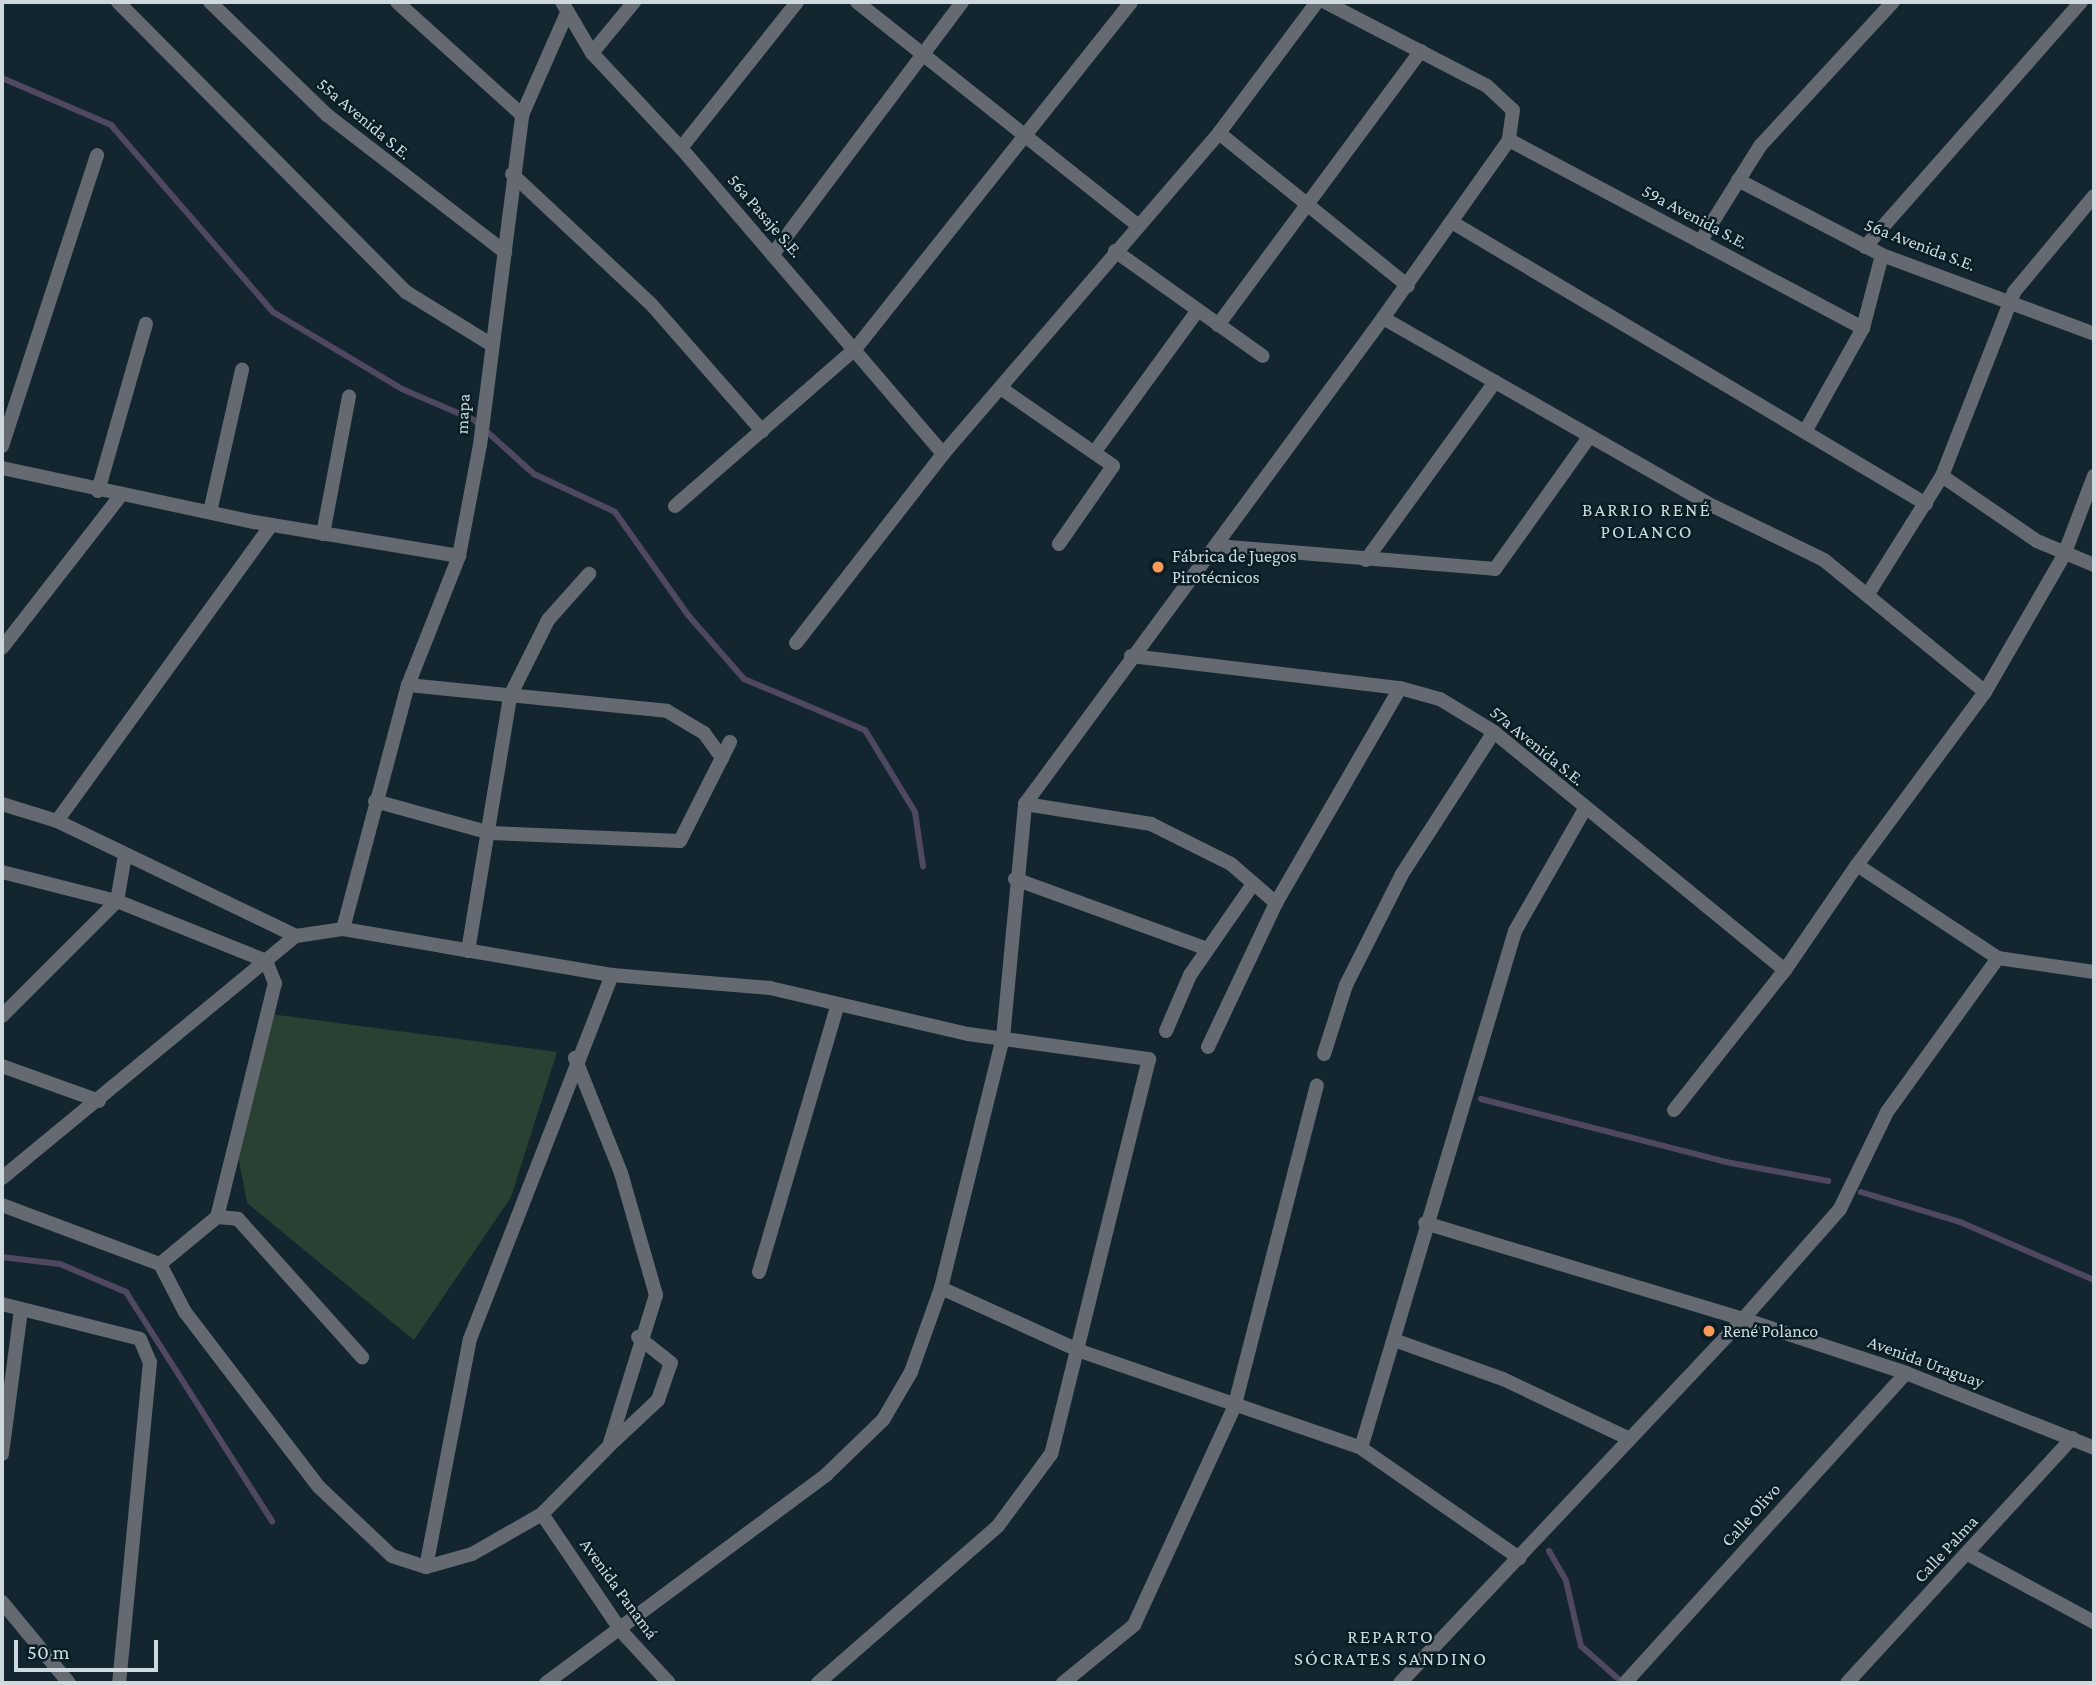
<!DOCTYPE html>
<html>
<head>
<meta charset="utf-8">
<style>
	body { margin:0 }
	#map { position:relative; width:2096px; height:1685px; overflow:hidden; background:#13262f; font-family:"Crimson Pro",serif }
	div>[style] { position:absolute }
	.green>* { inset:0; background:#294032 }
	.stream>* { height:6px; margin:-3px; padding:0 3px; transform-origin:3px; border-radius:3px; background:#4f4860 }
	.minor>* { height:14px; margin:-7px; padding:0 7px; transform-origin:7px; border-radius:7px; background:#656971 }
	.tertiary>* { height:14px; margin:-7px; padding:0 7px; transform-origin:7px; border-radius:7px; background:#656971 }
	.dots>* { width:19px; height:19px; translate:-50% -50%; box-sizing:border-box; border:4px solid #091d25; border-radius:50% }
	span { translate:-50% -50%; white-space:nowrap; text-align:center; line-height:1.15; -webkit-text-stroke:5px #091d25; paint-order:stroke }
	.street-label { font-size:18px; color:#cdd9df }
	.poi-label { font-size:18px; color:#cdd9df }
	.left { translate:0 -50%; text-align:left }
	.neighbourhood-label { font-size:19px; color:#cdd9df; letter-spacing:2px }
	.frame { position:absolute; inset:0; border:4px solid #cdd9df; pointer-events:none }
	.scale { position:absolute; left:14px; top:1640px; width:144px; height:32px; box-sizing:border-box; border:4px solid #cdd9df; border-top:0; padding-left:9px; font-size:21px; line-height:24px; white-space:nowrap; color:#cdd9df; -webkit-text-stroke:5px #091d25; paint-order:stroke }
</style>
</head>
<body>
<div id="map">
	<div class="green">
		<div style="clip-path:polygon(270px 1014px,557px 1052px,511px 1197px,414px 1340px,247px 1203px,237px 1150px)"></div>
	</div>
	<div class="stream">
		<div style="left:2px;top:78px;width:119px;rotate:23.3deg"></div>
		<div style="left:111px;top:125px;width:247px;rotate:49.1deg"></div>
		<div style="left:273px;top:312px;width:150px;rotate:30.8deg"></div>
		<div style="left:402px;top:389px;width:78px;rotate:23.3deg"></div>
		<div style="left:474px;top:420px;width:81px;rotate:42deg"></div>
		<div style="left:534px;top:474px;width:89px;rotate:25.1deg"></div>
		<div style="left:615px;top:512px;width:126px;rotate:54.7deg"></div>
		<div style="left:688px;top:615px;width:85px;rotate:48.8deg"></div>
		<div style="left:744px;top:679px;width:131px;rotate:22.9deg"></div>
		<div style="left:865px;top:730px;width:96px;rotate:58.6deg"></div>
		<div style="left:915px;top:812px;width:55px;rotate:81.6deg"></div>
		<div style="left:1481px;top:1099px;width:258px;rotate:14.4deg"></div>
		<div style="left:1731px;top:1163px;width:99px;rotate:10.5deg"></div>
		<div style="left:1861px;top:1192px;width:103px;rotate:16.9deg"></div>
		<div style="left:1960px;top:1222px;width:146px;rotate:23.4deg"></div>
		<div style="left:2px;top:1257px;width:58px;rotate:6.9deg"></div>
		<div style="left:60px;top:1264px;width:72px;rotate:23deg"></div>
		<div style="left:126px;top:1292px;width:272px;rotate:57.5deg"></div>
		<div style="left:1549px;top:1551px;width:34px;rotate:60deg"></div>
		<div style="left:1566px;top:1581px;width:67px;rotate:77deg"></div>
		<div style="left:1581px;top:1646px;width:56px;rotate:41.4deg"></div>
	</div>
	<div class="minor">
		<div style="left:118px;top:2px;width:409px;rotate:45.2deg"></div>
		<div style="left:406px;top:292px;width:101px;rotate:31.6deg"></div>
		<div style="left:210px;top:2px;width:163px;rotate:44deg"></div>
		<div style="left:327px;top:115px;width:225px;rotate:37.6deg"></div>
		<div style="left:397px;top:2px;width:169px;rotate:42.1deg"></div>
		<div style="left:562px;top:2px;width:59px;rotate:59.5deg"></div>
		<div style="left:592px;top:53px;width:130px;rotate:46.9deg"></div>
		<div style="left:681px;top:148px;width:403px;rotate:49.4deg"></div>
		<div style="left:857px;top:2px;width:357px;rotate:38.5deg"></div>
		<div style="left:592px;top:53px;width:66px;rotate:-50.5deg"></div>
		<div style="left:1219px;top:133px;width:243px;rotate:39deg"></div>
		<div style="left:1509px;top:140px;width:401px;rotate:28deg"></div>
		<div style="left:681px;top:148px;width:186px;rotate:-51.5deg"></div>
		<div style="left:512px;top:174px;width:190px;rotate:43.1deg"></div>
		<div style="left:651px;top:304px;width:169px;rotate:48.8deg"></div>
		<div style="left:1738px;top:180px;width:162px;rotate:27.5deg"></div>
		<div style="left:1882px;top:255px;width:226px;rotate:20.4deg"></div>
		<div style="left:1455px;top:224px;width:548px;rotate:30.73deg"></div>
		<div style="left:1700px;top:242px;width:113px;rotate:-58deg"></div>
		<div style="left:1760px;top:146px;width:196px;rotate:-47.3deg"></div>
		<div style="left:1865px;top:247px;width:327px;rotate:-48.6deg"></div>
		<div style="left:1115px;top:251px;width:181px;rotate:35.4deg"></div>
		<div style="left:773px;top:254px;width:315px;rotate:-53.1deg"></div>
		<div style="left:1218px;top:325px;width:341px;rotate:-53.5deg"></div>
		<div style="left:1002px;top:389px;width:135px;rotate:34.7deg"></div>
		<div style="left:1113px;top:466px;width:95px;rotate:124.7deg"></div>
		<div style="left:1806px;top:430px;width:117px;rotate:-60.8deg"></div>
		<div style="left:1863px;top:328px;width:75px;rotate:-75.4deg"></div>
		<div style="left:2px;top:446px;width:306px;rotate:-71.9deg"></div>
		<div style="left:1096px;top:450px;width:173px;rotate:-53.9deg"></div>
		<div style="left:2px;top:468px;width:258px;rotate:12.1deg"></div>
		<div style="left:254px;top:522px;width:208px;rotate:9.4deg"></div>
		<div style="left:1942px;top:476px;width:115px;rotate:34.4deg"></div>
		<div style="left:2037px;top:541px;width:62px;rotate:22.8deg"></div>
		<div style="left:98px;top:491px;width:174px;rotate:-74deg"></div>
		<div style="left:675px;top:506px;width:240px;rotate:-41.1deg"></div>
		<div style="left:856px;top:348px;width:442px;rotate:-51.5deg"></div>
		<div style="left:210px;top:512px;width:146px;rotate:-77.3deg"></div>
		<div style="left:323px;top:534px;width:140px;rotate:-79.3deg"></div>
		<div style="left:1217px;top:546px;width:279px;rotate:4.7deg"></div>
		<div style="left:1495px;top:569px;width:162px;rotate:-54.5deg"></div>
		<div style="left:1366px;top:560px;width:220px;rotate:-54.1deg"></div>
		<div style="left:1868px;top:594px;width:139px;rotate:-57.9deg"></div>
		<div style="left:1942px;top:476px;width:198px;rotate:-68.6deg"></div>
		<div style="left:2014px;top:292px;width:125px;rotate:-50.2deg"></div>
		<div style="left:796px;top:643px;width:239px;rotate:-52.1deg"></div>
		<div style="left:943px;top:454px;width:423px;rotate:-49.3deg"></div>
		<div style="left:1219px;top:133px;width:164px;rotate:-53.2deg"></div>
		<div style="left:2px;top:648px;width:194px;rotate:-52.1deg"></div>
		<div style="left:1131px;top:656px;width:271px;rotate:6.8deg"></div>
		<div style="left:1400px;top:688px;width:41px;rotate:15.4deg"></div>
		<div style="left:1440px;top:699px;width:63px;rotate:31.4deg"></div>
		<div style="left:1494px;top:732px;width:376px;rotate:39.3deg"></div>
		<div style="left:408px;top:685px;width:260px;rotate:5.7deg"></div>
		<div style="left:667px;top:711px;width:43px;rotate:30.7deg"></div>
		<div style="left:704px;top:733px;width:31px;rotate:54deg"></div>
		<div style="left:1985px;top:692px;width:158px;rotate:-60deg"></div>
		<div style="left:2064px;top:555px;width:85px;rotate:-69.2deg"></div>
		<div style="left:375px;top:801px;width:119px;rotate:15.5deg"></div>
		<div style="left:490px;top:833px;width:190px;rotate:2.4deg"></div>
		<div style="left:680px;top:841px;width:111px;rotate:-63.2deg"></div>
		<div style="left:2px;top:804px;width:58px;rotate:17.2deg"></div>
		<div style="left:57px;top:821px;width:265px;rotate:25.7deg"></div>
		<div style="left:1025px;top:804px;width:128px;rotate:9deg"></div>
		<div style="left:1151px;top:824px;width:89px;rotate:26.6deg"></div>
		<div style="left:1231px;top:864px;width:60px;rotate:40.9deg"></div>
		<div style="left:57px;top:821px;width:365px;rotate:-54.1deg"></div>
		<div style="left:2px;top:872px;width:119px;rotate:14.2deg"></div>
		<div style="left:117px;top:901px;width:161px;rotate:21.9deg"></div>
		<div style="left:266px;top:961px;width:24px;rotate:68deg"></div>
		<div style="left:275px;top:983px;width:241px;rotate:103.9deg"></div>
		<div style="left:217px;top:1217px;width:74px;rotate:140.5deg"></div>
		<div style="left:1015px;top:879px;width:204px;rotate:20deg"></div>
		<div style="left:343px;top:929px;width:253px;rotate:-75.1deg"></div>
		<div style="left:408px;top:685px;width:139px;rotate:-68.4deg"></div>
		<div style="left:459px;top:556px;width:113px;rotate:-79.3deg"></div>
		<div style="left:480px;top:445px;width:333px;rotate:-82.7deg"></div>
		<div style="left:522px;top:115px;width:111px;rotate:-66.2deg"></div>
		<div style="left:468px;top:951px;width:258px;rotate:-80.6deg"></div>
		<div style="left:510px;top:696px;width:85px;rotate:-63.4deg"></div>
		<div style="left:548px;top:620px;width:62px;rotate:-48.3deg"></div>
		<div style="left:1998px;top:958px;width:97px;rotate:8.3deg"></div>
		<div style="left:2px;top:1016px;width:163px;rotate:-45deg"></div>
		<div style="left:117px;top:901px;width:47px;rotate:-80.1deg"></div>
		<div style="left:1166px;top:1031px;width:61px;rotate:-66.8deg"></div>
		<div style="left:1190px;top:975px;width:111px;rotate:-55.3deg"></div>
		<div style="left:1208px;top:1047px;width:159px;rotate:-64.7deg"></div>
		<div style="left:1276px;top:903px;width:248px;rotate:-60deg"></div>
		<div style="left:1324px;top:1054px;width:72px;rotate:-72.3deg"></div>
		<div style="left:1346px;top:985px;width:124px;rotate:-63.2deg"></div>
		<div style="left:1402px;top:874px;width:169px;rotate:-57.1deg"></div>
		<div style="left:2px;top:1066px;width:103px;rotate:19.8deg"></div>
		<div style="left:1674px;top:1110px;width:179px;rotate:-51.6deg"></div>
		<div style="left:1785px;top:970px;width:127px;rotate:-55.6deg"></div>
		<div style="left:2px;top:1178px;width:381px;rotate:-39.5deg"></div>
		<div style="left:296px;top:936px;width:48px;rotate:-8.5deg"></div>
		<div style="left:343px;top:929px;width:100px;rotate:9.7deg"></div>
		<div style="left:2px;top:1205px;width:169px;rotate:20.5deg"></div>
		<div style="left:160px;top:1264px;width:54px;rotate:62.5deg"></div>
		<div style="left:185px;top:1312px;width:220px;rotate:52.6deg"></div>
		<div style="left:319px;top:1487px;width:100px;rotate:43.4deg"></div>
		<div style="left:392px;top:1556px;width:36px;rotate:18deg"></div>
		<div style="left:426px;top:1567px;width:48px;rotate:-15.8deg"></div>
		<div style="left:472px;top:1554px;width:81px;rotate:-29.7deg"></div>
		<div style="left:542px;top:1514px;width:95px;rotate:-45.4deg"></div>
		<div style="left:609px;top:1446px;width:158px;rotate:-72.7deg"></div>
		<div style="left:656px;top:1295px;width:127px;rotate:-106deg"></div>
		<div style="left:621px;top:1173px;width:124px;rotate:-111.8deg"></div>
		<div style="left:217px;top:1217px;width:21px;rotate:5deg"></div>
		<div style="left:238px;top:1219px;width:186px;rotate:48.1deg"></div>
		<div style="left:759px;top:1272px;width:279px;rotate:-73.6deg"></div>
		<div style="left:941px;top:1288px;width:153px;rotate:24.4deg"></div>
		<div style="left:1080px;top:1351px;width:297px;rotate:19deg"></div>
		<div style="left:1361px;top:1448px;width:193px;rotate:34.8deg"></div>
		<div style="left:2px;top:1304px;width:142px;rotate:14.2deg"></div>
		<div style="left:140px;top:1339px;width:25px;rotate:67deg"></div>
		<div style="left:150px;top:1362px;width:322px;rotate:95.5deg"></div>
		<div style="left:1394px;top:1340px;width:116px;rotate:19.7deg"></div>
		<div style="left:1503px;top:1379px;width:140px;rotate:25.3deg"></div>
		<div style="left:610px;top:1445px;width:66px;rotate:-43.2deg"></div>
		<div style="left:658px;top:1400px;width:39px;rotate:-71deg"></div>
		<div style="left:671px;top:1363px;width:42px;rotate:-141.8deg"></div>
		<div style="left:1361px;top:1448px;width:539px;rotate:-73.41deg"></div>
		<div style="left:1515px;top:931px;width:141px;rotate:-60.2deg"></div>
		<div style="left:2px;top:1454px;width:146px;rotate:-82.5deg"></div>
		<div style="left:542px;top:1514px;width:143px;rotate:55.9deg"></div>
		<div style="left:622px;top:1632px;width:69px;rotate:47.3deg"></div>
		<div style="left:1968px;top:1554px;width:143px;rotate:28.4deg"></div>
		<div style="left:426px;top:1567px;width:232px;rotate:-79.1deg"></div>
		<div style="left:470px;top:1339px;width:391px;rotate:-68.7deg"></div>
		<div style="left:612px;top:975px;width:159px;rotate:4.7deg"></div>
		<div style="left:770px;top:988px;width:203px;rotate:13.1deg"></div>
		<div style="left:968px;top:1034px;width:183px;rotate:7.9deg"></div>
		<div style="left:1149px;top:1059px;width:407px;rotate:103.9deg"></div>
		<div style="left:1051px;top:1454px;width:89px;rotate:126.4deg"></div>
		<div style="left:998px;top:1526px;width:239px;rotate:138.9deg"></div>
		<div style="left:2px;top:1602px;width:105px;rotate:50.4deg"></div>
		<div style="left:546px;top:1683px;width:350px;rotate:-36.6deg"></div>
		<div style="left:827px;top:1474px;width:78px;rotate:-44deg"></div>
		<div style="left:883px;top:1420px;width:56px;rotate:-59.7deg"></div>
		<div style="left:911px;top:1372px;width:89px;rotate:-70.3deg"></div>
		<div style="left:941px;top:1288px;width:258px;rotate:-76.1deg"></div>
		<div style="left:1003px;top:1038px;width:235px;rotate:-84.6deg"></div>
		<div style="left:1025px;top:804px;width:604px;rotate:-53.62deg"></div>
		<div style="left:1063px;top:1683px;width:92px;rotate:-39.2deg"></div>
		<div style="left:1134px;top:1625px;width:239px;rotate:-65.3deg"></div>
		<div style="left:1234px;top:1408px;width:333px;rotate:-75.6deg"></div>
		<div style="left:1400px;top:1683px;width:500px;rotate:-46.7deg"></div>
		<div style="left:1743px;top:1319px;width:332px;rotate:-163.2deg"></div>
		<div style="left:1625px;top:1683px;width:418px;rotate:-47.8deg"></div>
		<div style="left:1847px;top:1683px;width:333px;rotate:-47.4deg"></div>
	</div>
	<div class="tertiary">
		<div style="left:1325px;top:2px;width:182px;rotate:27.4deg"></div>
		<div style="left:1487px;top:86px;width:35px;rotate:43deg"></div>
		<div style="left:1513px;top:110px;width:30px;rotate:98deg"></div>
		<div style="left:1509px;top:140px;width:218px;rotate:125.3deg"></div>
		<div style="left:1383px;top:318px;width:382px;rotate:29.7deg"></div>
		<div style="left:1715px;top:507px;width:121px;rotate:25.9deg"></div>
		<div style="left:1824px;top:560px;width:208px;rotate:39.3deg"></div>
		<div style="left:1985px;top:692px;width:215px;rotate:126.5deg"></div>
		<div style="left:1857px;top:865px;width:169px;rotate:33.4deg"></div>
		<div style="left:1998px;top:958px;width:190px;rotate:125.8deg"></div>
		<div style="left:1887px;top:1112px;width:108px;rotate:115.9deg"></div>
		<div style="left:1840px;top:1209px;width:147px;rotate:131.4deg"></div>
		<div style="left:1743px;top:1319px;width:172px;rotate:18.3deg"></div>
		<div style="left:1906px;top:1373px;width:202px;rotate:21.7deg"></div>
		<div style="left:442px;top:946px;width:172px;rotate:9.7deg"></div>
	</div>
	<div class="dots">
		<div style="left:1158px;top:567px;background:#fe9b59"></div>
		<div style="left:1709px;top:1331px;background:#fe9b59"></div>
	</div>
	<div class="street-label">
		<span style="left:364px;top:119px;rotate:40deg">55a Avenida S.E.</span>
		<span style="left:765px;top:216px;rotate:49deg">56a Pasaje S.E.</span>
		<span style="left:1695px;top:217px;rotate:28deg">59a Avenida S.E.</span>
		<span style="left:1920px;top:245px;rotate:21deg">56a Avenida S.E.</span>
		<span style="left:463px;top:414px;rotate:-87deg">mapa</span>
		<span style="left:1537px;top:746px;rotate:39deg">57a Avenida S.E.</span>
		<span style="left:1926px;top:1362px;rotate:20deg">Avenida Uraguay</span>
		<span style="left:1751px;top:1515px;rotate:-48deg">Calle Olivo</span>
		<span style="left:1946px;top:1549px;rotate:-47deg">Calle Palma</span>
		<span style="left:619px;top:1589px;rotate:54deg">Avenida Panamá</span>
	</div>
	<div class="poi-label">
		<span class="left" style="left:1172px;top:567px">Fábrica de Juegos<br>Pirotécnicos</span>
		<span class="left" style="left:1723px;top:1331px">René Polanco</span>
	</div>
	<div class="neighbourhood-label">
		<span style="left:1647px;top:521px">BARRIO RENÉ<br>POLANCO</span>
		<span style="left:1391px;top:1648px">REPARTO<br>SÓCRATES SANDINO</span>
	</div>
	<div class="frame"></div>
	<div class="scale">50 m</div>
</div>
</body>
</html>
